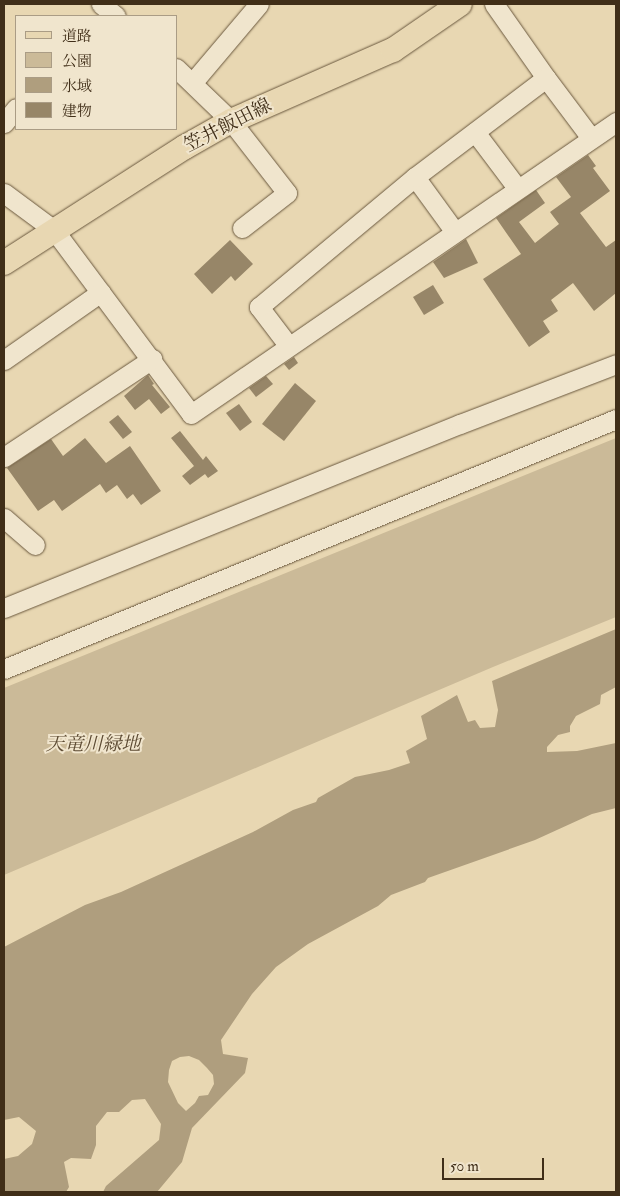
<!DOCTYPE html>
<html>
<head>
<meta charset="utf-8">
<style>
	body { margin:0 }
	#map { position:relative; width:620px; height:1196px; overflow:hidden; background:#e8d7b2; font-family:"IM FELL Double Pica","Noto Serif JP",serif }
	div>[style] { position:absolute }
	.green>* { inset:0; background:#cbba98 }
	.water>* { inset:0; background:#af9e7e }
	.building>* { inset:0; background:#978668 }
	.roads { filter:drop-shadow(0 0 1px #6a583e) drop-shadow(0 0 1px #6a583e) }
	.minor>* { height:19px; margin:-9.5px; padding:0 9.5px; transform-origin:9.5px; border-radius:9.5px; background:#f0e5cd }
	.major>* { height:24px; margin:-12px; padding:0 12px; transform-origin:12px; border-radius:12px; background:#e8d7b2 }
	span { translate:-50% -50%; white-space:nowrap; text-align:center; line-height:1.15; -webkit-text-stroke:4px #f0e5cd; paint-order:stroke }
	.street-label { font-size:19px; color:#402e18 }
	.park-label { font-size:19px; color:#5c4a32; font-style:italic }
	.frame { position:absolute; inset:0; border:5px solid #402e18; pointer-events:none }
	.legend { position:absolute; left:15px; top:15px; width:162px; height:115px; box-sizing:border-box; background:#f0e5cd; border:1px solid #aa9c85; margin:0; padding:6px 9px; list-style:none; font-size:15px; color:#402e18 }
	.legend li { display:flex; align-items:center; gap:10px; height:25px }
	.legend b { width:25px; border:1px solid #aa9c85 }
	.scale { position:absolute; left:442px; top:1158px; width:102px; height:22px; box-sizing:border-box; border:2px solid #402e18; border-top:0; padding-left:6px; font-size:15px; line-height:18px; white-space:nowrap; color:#402e18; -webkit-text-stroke:4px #f0e5cd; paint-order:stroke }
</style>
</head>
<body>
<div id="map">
	<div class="green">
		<div style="clip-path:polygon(616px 438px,616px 617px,493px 667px,4px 875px,4px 688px)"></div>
	</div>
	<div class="water">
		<div style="clip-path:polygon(evenodd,616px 629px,616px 687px,601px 695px,600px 704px,576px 716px,570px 726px,570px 732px,558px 735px,547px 747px,547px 752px,577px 751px,616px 743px,616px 808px,592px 814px,535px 840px,428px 878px,425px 882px,391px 895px,378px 906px,308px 944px,276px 967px,252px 994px,221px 1040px,223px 1054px,248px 1058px,245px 1073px,192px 1128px,182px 1162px,157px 1192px,103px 1192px,106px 1186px,159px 1140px,161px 1124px,145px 1099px,132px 1100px,119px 1112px,107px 1112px,96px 1126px,96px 1145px,91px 1159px,71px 1158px,64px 1162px,69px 1187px,66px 1192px,4px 1192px,4px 1159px,18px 1156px,32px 1144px,36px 1131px,19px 1117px,4px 1120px,4px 947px,85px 905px,121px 892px,253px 832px,293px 810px,316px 802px,318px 798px,355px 777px,389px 770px,410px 763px,406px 751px,427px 739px,421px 716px,457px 695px,468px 722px,475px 720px,480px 728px,495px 727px,498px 710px,492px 681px,616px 629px,189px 1056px,199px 1060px,207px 1068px,213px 1075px,214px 1084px,208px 1095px,199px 1096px,195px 1103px,186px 1111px,178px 1103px,168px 1082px,169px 1070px,172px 1061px,180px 1057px,189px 1056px)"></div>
	</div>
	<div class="building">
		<div style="clip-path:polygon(588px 155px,596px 166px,593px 168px,610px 191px,580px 213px,606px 247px,616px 240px,616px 293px,594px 311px,573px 283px,551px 300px,558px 311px,543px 321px,550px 332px,529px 347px,483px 279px,521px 254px,496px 218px,536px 190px,545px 203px,519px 222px,535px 243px,559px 224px,550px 212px,571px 197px,556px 177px)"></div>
		<div style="clip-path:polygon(466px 239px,478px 263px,444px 278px,433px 262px)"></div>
		<div style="clip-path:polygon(230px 240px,253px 264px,235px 281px,231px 276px,212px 294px,194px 274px)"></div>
		<div style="clip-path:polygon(433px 285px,444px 303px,424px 315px,413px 297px)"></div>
		<div style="clip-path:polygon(294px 357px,298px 363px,289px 370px,284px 364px)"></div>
		<div style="clip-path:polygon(148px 375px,154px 384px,152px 385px,170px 407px,161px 414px,149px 399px,135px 410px,124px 396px)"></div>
		<div style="clip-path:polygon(266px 376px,273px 384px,256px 397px,249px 388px)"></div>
		<div style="clip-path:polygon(295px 383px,316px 401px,284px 441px,262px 424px)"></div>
		<div style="clip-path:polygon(239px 404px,252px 422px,240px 431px,226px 413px)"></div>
		<div style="clip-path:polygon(118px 415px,132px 432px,123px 439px,109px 422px)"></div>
		<div style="clip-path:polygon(180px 431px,203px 460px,206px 456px,218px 471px,208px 478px,205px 474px,190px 485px,182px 476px,194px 466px,171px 438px)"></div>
		<div style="clip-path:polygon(85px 438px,106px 463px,130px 446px,161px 491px,141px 505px,133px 494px,127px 499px,117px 485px,106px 493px,100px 484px,62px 511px,54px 500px,38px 511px,7px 468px,51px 439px,63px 456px)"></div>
	</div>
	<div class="roads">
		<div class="minor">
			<div style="left:101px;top:4px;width:19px;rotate:39deg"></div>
			<div style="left:494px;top:4px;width:90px;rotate:54.9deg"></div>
			<div style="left:176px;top:68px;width:76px;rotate:43.9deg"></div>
			<div style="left:231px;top:121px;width:91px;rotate:52.1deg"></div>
			<div style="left:287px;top:193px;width:57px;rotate:142.1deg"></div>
			<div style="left:193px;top:82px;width:102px;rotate:-49.8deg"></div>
			<div style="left:4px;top:123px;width:19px;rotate:-51deg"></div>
			<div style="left:475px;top:132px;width:71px;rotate:53deg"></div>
			<div style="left:415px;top:177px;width:68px;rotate:54deg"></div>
			<div style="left:4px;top:193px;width:62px;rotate:36.5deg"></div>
			<div style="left:54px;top:230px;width:229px;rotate:53.3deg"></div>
			<div style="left:191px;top:414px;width:516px;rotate:-34.49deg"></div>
			<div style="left:288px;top:345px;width:48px;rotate:-127.3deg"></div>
			<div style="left:259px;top:307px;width:203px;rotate:-39.8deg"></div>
			<div style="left:415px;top:177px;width:164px;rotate:-37.1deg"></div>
			<div style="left:546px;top:78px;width:75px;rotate:53.1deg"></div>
			<div style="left:4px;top:360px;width:118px;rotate:-35deg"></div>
			<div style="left:4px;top:457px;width:178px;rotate:-33.5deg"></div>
			<div style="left:4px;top:518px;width:41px;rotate:41.1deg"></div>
			<div style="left:4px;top:608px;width:492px;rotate:-22deg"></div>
			<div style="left:460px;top:424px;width:167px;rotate:-21deg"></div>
			<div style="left:4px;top:669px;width:661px;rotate:-22.22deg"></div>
		</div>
		<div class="major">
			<div style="left:4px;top:263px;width:215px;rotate:-32.7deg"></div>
			<div style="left:185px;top:147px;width:53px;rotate:-29.5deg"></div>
			<div style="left:231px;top:121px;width:177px;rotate:-23.7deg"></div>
			<div style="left:393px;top:50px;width:81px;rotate:-34.5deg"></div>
		</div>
	</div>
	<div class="street-label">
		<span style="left:228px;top:126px;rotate:-27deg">笠井飯田線</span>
	</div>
	<div class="park-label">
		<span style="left:93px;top:745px">天竜川緑地</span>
	</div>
	<div class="frame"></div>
	<ul class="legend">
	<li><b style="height:6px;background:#e8d7b2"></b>道路</li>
	<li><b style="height:14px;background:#cbba98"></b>公園</li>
	<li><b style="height:14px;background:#af9e7e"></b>水域</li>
	<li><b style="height:14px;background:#978668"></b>建物</li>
	</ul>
	<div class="scale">50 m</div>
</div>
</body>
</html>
